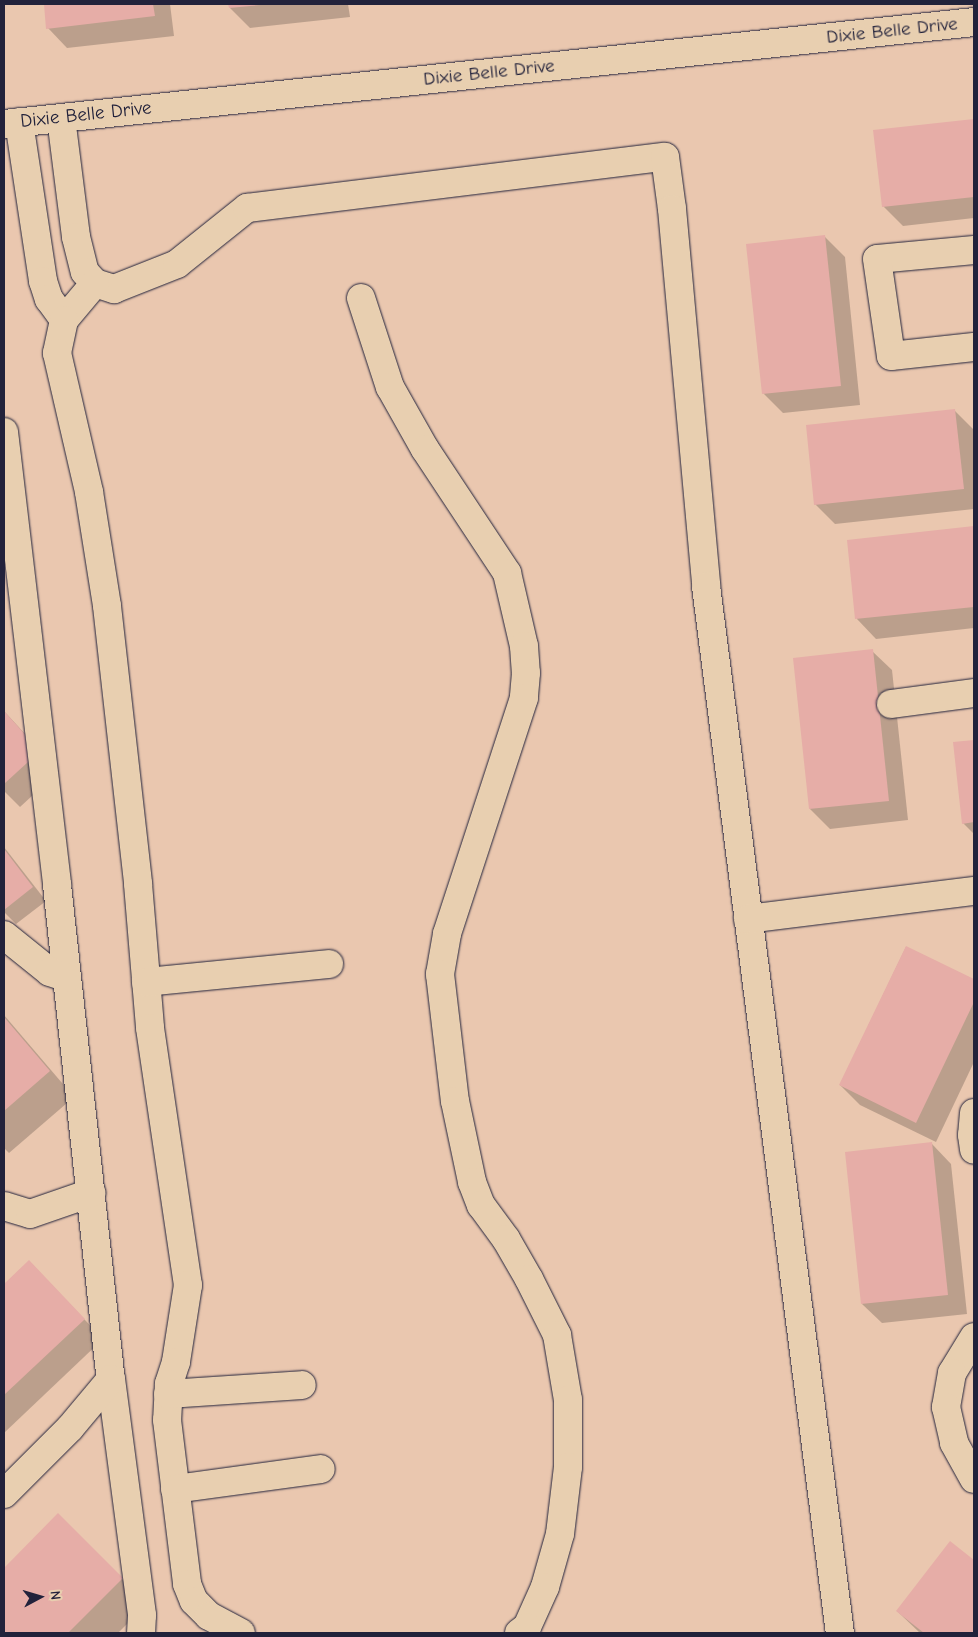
<!DOCTYPE html>
<html>
<head>
<meta charset="utf-8">
<style>
	body { margin:0 }
	#map { position:relative; width:978px; height:1637px; overflow:hidden; background:#eac7af; font-family:"Comic Neue",sans-serif }
	div>[style] { position:absolute }
	.shadow>* { inset:0; background:#0003 }
	.building>* { inset:0; background:#e6ada7 }
	.roads { filter:drop-shadow(0 0 1px #22223b) drop-shadow(0 0 1px #22223b) }
	.minor>* { height:28px; margin:-14px; padding:0 14px; transform-origin:14px; border-radius:14px; background:#e8cfb0 }
	span { translate:-50% -50%; white-space:nowrap; text-align:center; line-height:1.15; -webkit-text-stroke:5px #e8cfb0; paint-order:stroke }
	.street-label { font-size:19px; color:#22223b }
	.frame { position:absolute; inset:0; border:5px solid #22223b; pointer-events:none }
	.north { position:absolute; left:15px; top:1572px; width:50px; height:50px; -webkit-text-stroke:4px #e8cfb0; paint-order:stroke; rotate:84deg; font-size:14px; font-weight:700; line-height:20px; text-align:center; color:#22223b }
	.north::after { content:''; display:block; margin:auto; width:18px; height:22px; background:#22223b; clip-path:polygon(50% 0,100% 100%,50% 72%,0 100%) }
</style>
</head>
<body>
<div id="map">
	<div class="shadow">
		<div style="clip-path:polygon(45px 4px,170px 4px,174px 36px,67px 48px,48px 28px)"></div>
		<div style="clip-path:polygon(229px 4px,348px 4px,350px 17px,250px 28px,230px 8px)"></div>
		<div style="clip-path:polygon(974px 120px,974px 218px,903px 226px,883px 206px,875px 131px)"></div>
		<div style="clip-path:polygon(825px 237px,845px 257px,860px 405px,783px 413px,763px 393px)"></div>
		<div style="clip-path:polygon(955px 411px,974px 430px,974px 509px,835px 524px,815px 504px)"></div>
		<div style="clip-path:polygon(974px 528px,974px 628px,876px 639px,857px 619px,848px 541px)"></div>
		<div style="clip-path:polygon(872px 651px,892px 670px,908px 820px,830px 829px,810px 809px)"></div>
		<div style="clip-path:polygon(4px 711px,59px 771px,20px 807px,4px 791px)"></div>
		<div style="clip-path:polygon(974px 741px,974px 834px,963px 823px,955px 743px)"></div>
		<div style="clip-path:polygon(4px 847px,46px 901px,16px 924px,4px 912px)"></div>
		<div style="clip-path:polygon(906px 947px,974px 980px,974px 1062px,936px 1142px,860px 1105px,840px 1085px)"></div>
		<div style="clip-path:polygon(4px 1015px,74px 1097px,9px 1153px,4px 1148px)"></div>
		<div style="clip-path:polygon(932px 1144px,951px 1164px,967px 1314px,882px 1323px,862px 1304px)"></div>
		<div style="clip-path:polygon(29px 1261px,103px 1339px,4px 1433px,4px 1285px)"></div>
		<div style="clip-path:polygon(58px 1515px,147px 1604px,118px 1633px,4px 1633px,4px 1570px)"></div>
		<div style="clip-path:polygon(950px 1543px,974px 1562px,974px 1633px,920px 1633px,897px 1611px)"></div>
	</div>
	<div class="building">
		<div style="clip-path:polygon(44px 4px,153px 4px,155px 16px,46px 29px)"></div>
		<div style="clip-path:polygon(228px 4px,260px 4px,260px 5px,229px 8px)"></div>
		<div style="clip-path:polygon(974px 119px,974px 197px,882px 207px,873px 130px)"></div>
		<div style="clip-path:polygon(825px 235px,841px 386px,762px 394px,746px 244px)"></div>
		<div style="clip-path:polygon(955px 409px,964px 489px,814px 505px,806px 425px)"></div>
		<div style="clip-path:polygon(974px 526px,974px 607px,855px 619px,847px 540px)"></div>
		<div style="clip-path:polygon(873px 649px,889px 801px,809px 809px,793px 658px)"></div>
		<div style="clip-path:polygon(4px 711px,40px 751px,4px 784px)"></div>
		<div style="clip-path:polygon(974px 740px,974px 822px,962px 824px,953px 742px)"></div>
		<div style="clip-path:polygon(4px 849px,33px 887px,4px 910px)"></div>
		<div style="clip-path:polygon(906px 946px,974px 979px,974px 1002px,916px 1123px,839px 1085px)"></div>
		<div style="clip-path:polygon(4px 1017px,50px 1071px,4px 1111px)"></div>
		<div style="clip-path:polygon(932px 1142px,948px 1295px,861px 1304px,845px 1152px)"></div>
		<div style="clip-path:polygon(29px 1260px,85px 1319px,4px 1395px,4px 1284px)"></div>
		<div style="clip-path:polygon(58px 1513px,123px 1578px,68px 1633px,4px 1633px,4px 1568px)"></div>
		<div style="clip-path:polygon(950px 1541px,974px 1560px,974px 1633px,924px 1633px,896px 1611px)"></div>
	</div>
	<div class="roads">
		<div class="minor">
			<div style="left:61px;top:118px;width:120px;rotate:82.8deg"></div>
			<div style="left:76px;top:237px;width:36px;rotate:76deg"></div>
			<div style="left:85px;top:272px;width:15px;rotate:48deg"></div>
			<div style="left:95px;top:283px;width:20px;rotate:18deg"></div>
			<div style="left:114px;top:289px;width:68px;rotate:-21.6deg"></div>
			<div style="left:177px;top:264px;width:90px;rotate:-38.7deg"></div>
			<div style="left:247px;top:208px;width:421px;rotate:-7deg"></div>
			<div style="left:665px;top:157px;width:52px;rotate:82.3deg"></div>
			<div style="left:672px;top:209px;width:379px;rotate:84.8deg"></div>
			<div style="left:706px;top:586px;width:1056px;rotate:82.71deg"></div>
			<div style="left:19px;top:122px;width:161px;rotate:81.4deg"></div>
			<div style="left:43px;top:281px;width:19px;rotate:72deg"></div>
			<div style="left:49px;top:299px;width:26px;rotate:54deg"></div>
			<div style="left:4px;top:124px;width:975px;rotate:-6deg"></div>
			<div style="left:974px;top:250px;width:97px;rotate:174.7deg"></div>
			<div style="left:877px;top:259px;width:98px;rotate:81.8deg"></div>
			<div style="left:891px;top:356px;width:83px;rotate:-6.2deg"></div>
			<div style="left:95px;top:283px;width:48px;rotate:130deg"></div>
			<div style="left:64px;top:320px;width:34px;rotate:102deg"></div>
			<div style="left:57px;top:353px;width:143px;rotate:77deg"></div>
			<div style="left:89px;top:492px;width:115px;rotate:81deg"></div>
			<div style="left:107px;top:606px;width:280px;rotate:83.6deg"></div>
			<div style="left:138px;top:884px;width:144px;rotate:85.2deg"></div>
			<div style="left:150px;top:1028px;width:260px;rotate:81.6deg"></div>
			<div style="left:188px;top:1285px;width:78px;rotate:98.9deg"></div>
			<div style="left:176px;top:1362px;width:23px;rotate:108deg"></div>
			<div style="left:169px;top:1384px;width:36px;rotate:93deg"></div>
			<div style="left:167px;top:1420px;width:165px;rotate:83deg"></div>
			<div style="left:187px;top:1584px;width:18px;rotate:68deg"></div>
			<div style="left:194px;top:1601px;width:21px;rotate:45deg"></div>
			<div style="left:209px;top:1616px;width:36px;rotate:28deg"></div>
			<div style="left:361px;top:298px;width:94px;rotate:72deg"></div>
			<div style="left:390px;top:387px;width:71px;rotate:60.6deg"></div>
			<div style="left:425px;top:449px;width:149px;rotate:56.5deg"></div>
			<div style="left:507px;top:573px;width:75px;rotate:76.9deg"></div>
			<div style="left:524px;top:646px;width:27px;rotate:86deg"></div>
			<div style="left:526px;top:673px;width:25px;rotate:95deg"></div>
			<div style="left:524px;top:698px;width:248px;rotate:108.1deg"></div>
			<div style="left:447px;top:934px;width:41px;rotate:99.9deg"></div>
			<div style="left:440px;top:974px;width:128px;rotate:83.3deg"></div>
			<div style="left:455px;top:1101px;width:83px;rotate:78.1deg"></div>
			<div style="left:472px;top:1182px;width:25px;rotate:69deg"></div>
			<div style="left:481px;top:1205px;width:42px;rotate:53.7deg"></div>
			<div style="left:506px;top:1239px;width:46px;rotate:60.1deg"></div>
			<div style="left:529px;top:1279px;width:63px;rotate:63.4deg"></div>
			<div style="left:557px;top:1335px;width:66px;rotate:80.4deg"></div>
			<div style="left:568px;top:1400px;width:67px;rotate:90deg"></div>
			<div style="left:568px;top:1467px;width:67px;rotate:96.8deg"></div>
			<div style="left:560px;top:1534px;width:55px;rotate:105.8deg"></div>
			<div style="left:545px;top:1587px;width:44px;rotate:114.2deg"></div>
			<div style="left:527px;top:1627px;width:10px;rotate:143deg"></div>
			<div style="left:4px;top:432px;width:456px;rotate:83.3deg"></div>
			<div style="left:57px;top:885px;width:497px;rotate:83.8deg"></div>
			<div style="left:111px;top:1379px;width:238px;rotate:82.5deg"></div>
			<div style="left:142px;top:1615px;width:18px;rotate:93deg"></div>
			<div style="left:891px;top:704px;width:84px;rotate:-7.5deg"></div>
			<div style="left:748px;top:919px;width:228px;rotate:-7.1deg"></div>
			<div style="left:4px;top:935px;width:59px;rotate:38.8deg"></div>
			<div style="left:50px;top:972px;width:18px;rotate:19deg"></div>
			<div style="left:146px;top:982px;width:184px;rotate:-5.6deg"></div>
			<div style="left:974px;top:1113px;width:22px;rotate:95deg"></div>
			<div style="left:972px;top:1135px;width:15px;rotate:82deg"></div>
			<div style="left:4px;top:1206px;width:27px;rotate:17deg"></div>
			<div style="left:30px;top:1214px;width:65px;rotate:-19deg"></div>
			<div style="left:974px;top:1337px;width:42px;rotate:121.4deg"></div>
			<div style="left:952px;top:1373px;width:35px;rotate:100deg"></div>
			<div style="left:946px;top:1407px;width:37px;rotate:77deg"></div>
			<div style="left:954px;top:1443px;width:41px;rotate:60.9deg"></div>
			<div style="left:168px;top:1394px;width:134px;rotate:-3.8deg"></div>
			<div style="left:175px;top:1489px;width:147px;rotate:-7.8deg"></div>
			<div style="left:4px;top:1494px;width:93px;rotate:-45deg"></div>
			<div style="left:70px;top:1428px;width:64px;rotate:-50.1deg"></div>
		</div>
	</div>
	<div class="street-label">
		<span style="left:892px;top:31px;rotate:-6deg">Dixie Belle Drive</span>
		<span style="left:489px;top:73px;rotate:-6deg">Dixie Belle Drive</span>
		<span style="left:86px;top:115px;rotate:-6deg">Dixie Belle Drive</span>
	</div>
	<div class="frame"></div>
	<div class="north">N</div>
</div>
</body>
</html>
